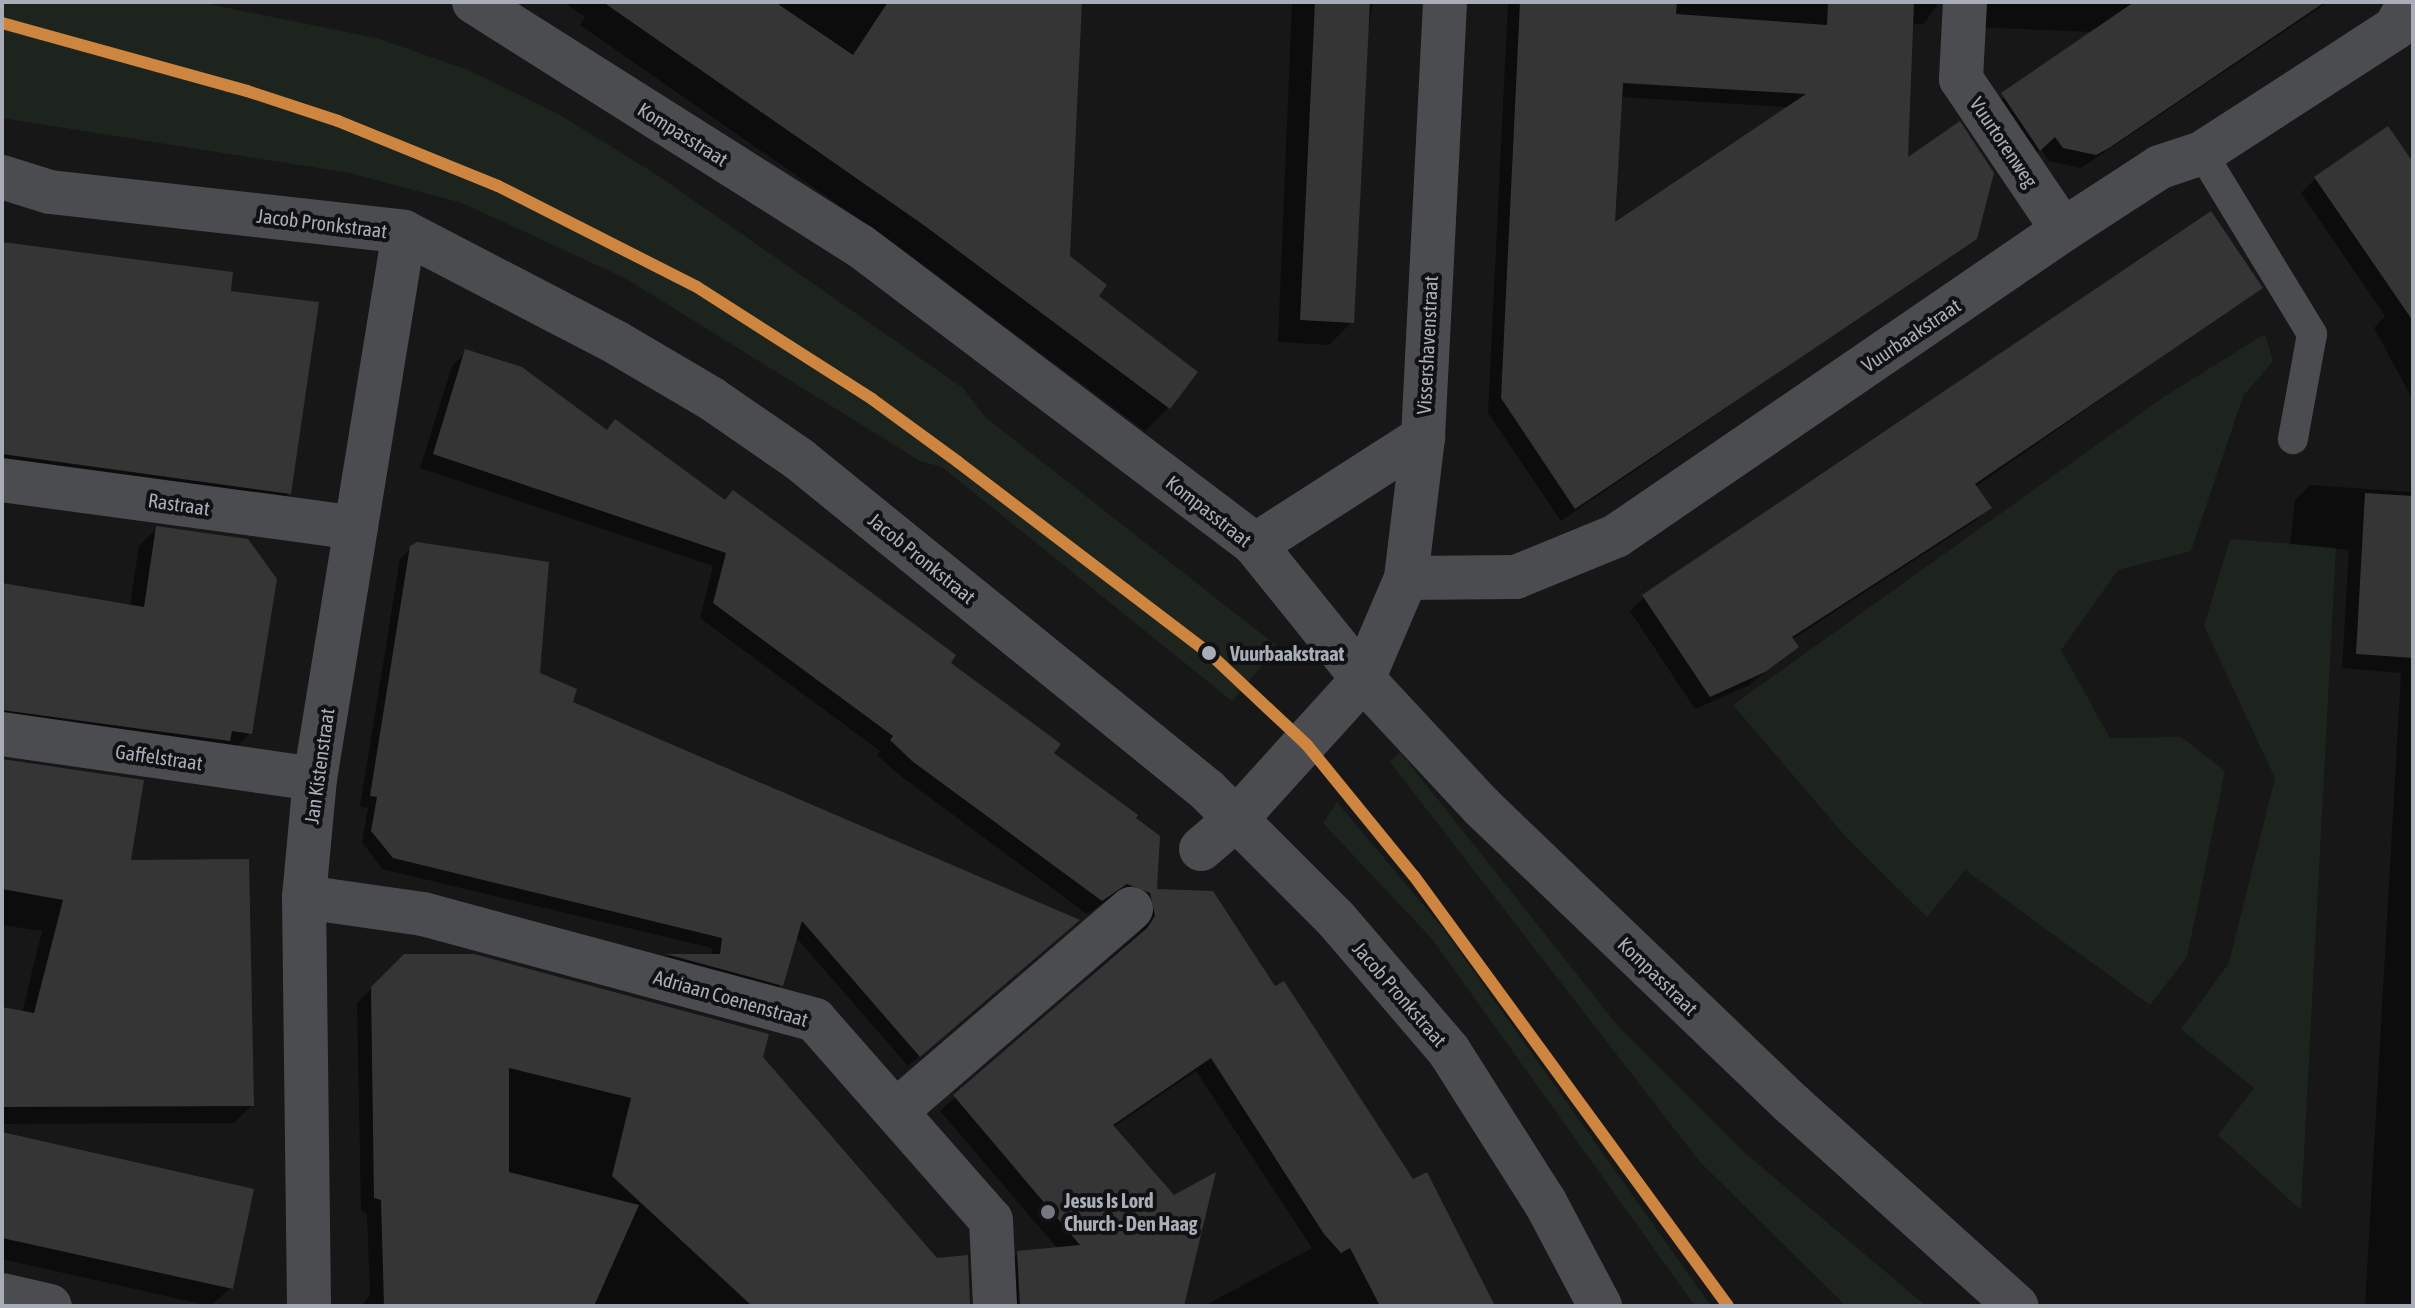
<!DOCTYPE html>
<html>
<head>
<meta charset="utf-8">
<style>
	body { margin:0 }
	#map { position:relative; width:2415px; height:1308px; overflow:hidden; background:#171717; font-family:"Asap Condensed",sans-serif }
	div>[style] { position:absolute }
	.green>* { inset:0; background:#1d241e }
	.shadow>* { inset:0; background:#0007 }
	.building>* { inset:0; background:#353536 }
	.service>* { height:30px; margin:-15px; padding:0 15px; transform-origin:15px; border-radius:15px; background:#4b4c50 }
	.pedestrian>* { height:44px; margin:-22px; padding:0 22px; transform-origin:22px; border-radius:22px; background:#4b4c50 }
	.minor>* { height:44px; margin:-22px; padding:0 22px; transform-origin:22px; border-radius:22px; background:#4b4c50 }
	.tram-1>* { height:12px; margin:-6px; padding:0 6px; transform-origin:6px; border-radius:6px; background:#cd853f }
	.dots>* { width:22px; height:22px; translate:-50% -50%; box-sizing:border-box; border:4px solid #111113; border-radius:50% }
	span { translate:-50% -50%; white-space:nowrap; text-align:center; line-height:1.15; -webkit-text-stroke:8px #111113; paint-order:stroke }
	.street-label { font-size:20px; color:#a8adb8 }
	.stop-label { font-size:20px; color:#a8adb8; font-weight:700 }
	.left { translate:0 -50%; text-align:left }
	.poi-label { font-size:20px; color:#a8adb8; font-weight:700 }
	.frame { position:absolute; inset:0; border:4px solid #a8adb8; pointer-events:none }
</style>
</head>
<body>
<div id="map">
	<div class="green">
		<div style="clip-path:polygon(2px 2px,198px 2px,376px 38px,468px 70px,560px 115px,657px 175px,963px 388px,985px 417px,1278px 647px,1232px 701px,942px 467px,920px 461px,625px 278px,462px 203px,350px 173px,2px 118px)"></div>
		<div style="clip-path:polygon(2265px 334px,2273px 361px,2243px 396px,2191px 551px,2118px 570px,2061px 650px,2110px 738px,2181px 737px,2225px 771px,2187px 957px,2150px 1005px,1965px 870px,1927px 917px,1847px 838px,1733px 705px,2162px 398px)"></div>
		<div style="clip-path:polygon(2230px 539px,2336px 547px,2301px 1210px,2218px 1135px,2254px 1088px,2181px 1029px,2229px 963px,2275px 778px,2204px 626px)"></div>
		<div style="clip-path:polygon(1400px 752px,1618px 1026px,1745px 1153px,1926px 1306px,1846px 1306px,1700px 1162px,1390px 762px)"></div>
		<div style="clip-path:polygon(1337px 802px,1445px 931px,1711px 1306px,1695px 1306px,1433px 940px,1323px 823px)"></div>
	</div>
	<div class="shadow">
		<div style="clip-path:polygon(563px 2px,1080px 2px,1068px 257px,1168px 408px,1145px 431px,902px 249px,580px 25px,585px 17px)"></div>
		<div style="clip-path:polygon(1292px 2px,1373px 2px,1366px 46px,1352px 322px,1329px 345px,1278px 342px)"></div>
		<div style="clip-path:polygon(evenodd,1508px 2px,1939px 2px,1924px 24px,1911px 24px,1905px 161px,1975px 238px,1561px 521px,1488px 413px,1508px 2px,1620px 97px,1790px 107px,1613px 226px,1620px 97px)"></div>
		<div style="clip-path:polygon(1971px 2px,2328px 2px,2081px 168px,2049px 161px,2041px 149px,2025px 163px,1988px 109px,2093px 32px,1976px 27px)"></div>
		<div style="clip-path:polygon(2413px 165px,2413px 400px,2374px 328px,2385px 316px,2301px 193px,2316px 178px)"></div>
		<div style="clip-path:polygon(2px 244px,228px 293px,289px 493px,276px 506px,2px 465px)"></div>
		<div style="clip-path:polygon(2261px 288px,1975px 487px,1989px 508px,1975px 521px,1791px 640px,1796px 647px,1749px 685px,1695px 709px,1630px 611px,1644px 597px)"></div>
		<div style="clip-path:polygon(466px 352px,606px 431px,616px 421px,948px 663px,1051px 753px,1155px 891px,1274px 989px,1492px 1306px,1204px 1306px,1312px 1248px,1196px 1071px,1113px 1127px,1182px 1306px,1004px 1306px,1004px 1267px,1018px 1253px,1058px 1249px,940px 1111px,1141px 931px,1137px 907px,1124px 898px,1110px 898px,1087px 914px,898px 774px,877px 755px,880px 751px,700px 618px,713px 566px,420px 468px,452px 366px)"></div>
		<div style="clip-path:polygon(2413px 445px,2413px 1306px,2365px 1306px,2401px 673px,2342px 668px,2349px 550px,2290px 544px,2295px 500px,2310px 485px,2410px 492px)"></div>
		<div style="clip-path:polygon(157px 528px,250px 733px,232px 752px,2px 729px,2px 585px,130px 606px,139px 546px)"></div>
		<div style="clip-path:polygon(412px 547px,570px 703px,1067px 930px,908px 1066px,795px 936px,781px 984px,771px 995px,657px 965px,666px 956px,711px 956px,712px 948px,382px 869px,362px 842px,368px 808px,360px 806px,400px 559px)"></div>
		<div style="clip-path:polygon(2px 761px,129px 862px,252px 1105px,234px 1123px,2px 1124px,2px 1009px,22px 1013px,42px 931px,2px 925px)"></div>
		<div style="clip-path:polygon(404px 956px,761px 1057px,936px 1260px,966px 1257px,970px 1306px,362px 1306px,370px 1295px,367px 1214px,361px 1211px,357px 1003px)"></div>
		<div style="clip-path:polygon(2px 1134px,231px 1288px,210px 1306px,2px 1259px)"></div>
	</div>
	<div class="building">
		<div style="clip-path:polygon(603px 2px,775px 2px,853px 55px,888px 2px,1082px 2px,1070px 256px,1107px 285px,1099px 296px,1198px 372px,1170px 409px,925px 226px)"></div>
		<div style="clip-path:polygon(1315px 2px,1370px 2px,1354px 323px,1300px 320px)"></div>
		<div style="clip-path:polygon(evenodd,1520px 2px,1677px 2px,1676px 14px,1827px 25px,1828px 2px,1914px 2px,1908px 157px,1960px 121px,1994px 173px,1977px 239px,1575px 509px,1501px 398px,1520px 2px,1623px 83px,1806px 94px,1615px 222px,1623px 83px)"></div>
		<div style="clip-path:polygon(2134px 2px,2325px 2px,2109px 148px,2096px 155px,2063px 148px,2055px 137px,2040px 151px,2001px 93px)"></div>
		<div style="clip-path:polygon(2388px 126px,2413px 162px,2413px 321px,2314px 177px)"></div>
		<div style="clip-path:polygon(2211px 211px,2263px 288px,1975px 484px,1992px 508px,1792px 637px,1799px 647px,1765px 672px,1710px 697px,1642px 595px)"></div>
		<div style="clip-path:polygon(2px 242px,233px 272px,231px 291px,319px 302px,291px 494px,2px 454px)"></div>
		<div style="clip-path:polygon(465px 349px,522px 367px,607px 430px,615px 419px,725px 500px,733px 490px,956px 655px,951px 663px,1061px 744px,1054px 753px,1138px 815px,1136px 818px,1160px 836px,1157px 889px,1213px 891px,1275px 986px,1284px 981px,1413px 1179px,1427px 1172px,1495px 1306px,1380px 1306px,1350px 1248px,1341px 1253px,1324px 1234px,1211px 1058px,1113px 1125px,1174px 1195px,1216px 1172px,1184px 1306px,1020px 1306px,1017px 1251px,1080px 1245px,953px 1095px,1147px 928px,1155px 916px,1150px 893px,1127px 884px,1102px 901px,912px 761px,890px 740px,893px 736px,713px 603px,726px 553px,433px 454px)"></div>
		<div style="clip-path:polygon(2365px 493px,2413px 496px,2413px 658px,2356px 654px)"></div>
		<div style="clip-path:polygon(156px 526px,248px 539px,277px 579px,252px 734px,232px 731px,230px 741px,2px 710px,2px 583px,144px 607px)"></div>
		<div style="clip-path:polygon(417px 542px,549px 562px,540px 673px,577px 689px,573px 702px,1080px 920px,920px 1057px,802px 921px,783px 986px,666px 954px,720px 954px,722px 938px,393px 858px,371px 831px,377px 797px,370px 796px,410px 546px)"></div>
		<div style="clip-path:polygon(2px 759px,144px 780px,131px 860px,249px 859px,254px 1106px,2px 1107px,2px 1007px,34px 1013px,63px 900px,2px 889px)"></div>
		<div style="clip-path:polygon(404px 954px,474px 954px,769px 1034px,763px 1057px,937px 1258px,968px 1255px,970px 1306px,752px 1306px,612px 1176px,631px 1098px,509px 1068px,509px 1172px,639px 1205px,594px 1306px,384px 1306px,381px 1200px,374px 1198px,371px 987px)"></div>
		<div style="clip-path:polygon(2px 1132px,254px 1189px,233px 1289px,2px 1238px)"></div>
	</div>
	<div class="service">
		<div style="left:2202px;top:153px;width:212px;rotate:58.7deg"></div>
		<div style="left:2312px;top:334px;width:107px;rotate:100.3deg"></div>
	</div>
	<div class="pedestrian">
		<div style="left:1201px;top:849px;width:48px;rotate:-40.7deg"></div>
		<div style="left:896px;top:1111px;width:310px;rotate:-40.7deg"></div>
	</div>
	<div class="minor">
		<div style="left:474px;top:2px;width:455px;rotate:32.3deg"></div>
		<div style="left:859px;top:245px;width:497px;rotate:37.1deg"></div>
		<div style="left:1255px;top:545px;width:172px;rotate:51.1deg"></div>
		<div style="left:1363px;top:679px;width:173px;rotate:47.1deg"></div>
		<div style="left:1481px;top:806px;width:431px;rotate:43.8deg"></div>
		<div style="left:1792px;top:1104px;width:302px;rotate:42deg"></div>
		<div style="left:1965px;top:2px;width:77px;rotate:93deg"></div>
		<div style="left:1961px;top:79px;width:182px;rotate:56deg"></div>
		<div style="left:2px;top:177px;width:50px;rotate:17.4deg"></div>
		<div style="left:50px;top:192px;width:356px;rotate:6.4deg"></div>
		<div style="left:404px;top:232px;width:240px;rotate:27.5deg"></div>
		<div style="left:617px;top:343px;width:110px;rotate:30.5deg"></div>
		<div style="left:712px;top:399px;width:106px;rotate:34.6deg"></div>
		<div style="left:799px;top:459px;width:525px;rotate:39.05deg"></div>
		<div style="left:1207px;top:790px;width:182px;rotate:45deg"></div>
		<div style="left:1336px;top:919px;width:174px;rotate:49.4deg"></div>
		<div style="left:1449px;top:1051px;width:179px;rotate:57.6deg"></div>
		<div style="left:1545px;top:1202px;width:118px;rotate:62.1deg"></div>
		<div style="left:2px;top:480px;width:357px;rotate:7.7deg"></div>
		<div style="left:1255px;top:545px;width:200px;rotate:-32.7deg"></div>
		<div style="left:1406px;top:578px;width:110px;rotate:-0.5deg"></div>
		<div style="left:1516px;top:577px;width:108px;rotate:-22.3deg"></div>
		<div style="left:1616px;top:536px;width:542px;rotate:-34.39deg"></div>
		<div style="left:2063px;top:230px;width:116px;rotate:-33deg"></div>
		<div style="left:2160px;top:167px;width:44px;rotate:-18.4deg"></div>
		<div style="left:2202px;top:153px;width:230px;rotate:-32.9deg"></div>
		<div style="left:2395px;top:28px;width:30px;rotate:-60deg"></div>
		<div style="left:2px;top:734px;width:316px;rotate:8.2deg"></div>
		<div style="left:1237px;top:818px;width:188px;rotate:-47.8deg"></div>
		<div style="left:1363px;top:679px;width:110px;rotate:-66.9deg"></div>
		<div style="left:1406px;top:578px;width:142px;rotate:-83.1deg"></div>
		<div style="left:1423px;top:437px;width:436px;rotate:-87.1deg"></div>
		<div style="left:304px;top:897px;width:120px;rotate:8.1deg"></div>
		<div style="left:423px;top:914px;width:406px;rotate:15.1deg"></div>
		<div style="left:815px;top:1020px;width:266px;rotate:48.7deg"></div>
		<div style="left:991px;top:1220px;width:86px;rotate:87.3deg"></div>
		<div style="left:2px;top:1295px;width:49px;rotate:12.9deg"></div>
		<div style="left:309px;top:1306px;width:409px;rotate:-90.7deg"></div>
		<div style="left:304px;top:897px;width:119px;rotate:-84.7deg"></div>
		<div style="left:315px;top:779px;width:554px;rotate:-80.76deg"></div>
	</div>
	<div class="tram-1">
		<div style="left:2px;top:23px;width:254px;rotate:15.5deg"></div>
		<div style="left:247px;top:91px;width:96px;rotate:18.2deg"></div>
		<div style="left:338px;top:121px;width:173px;rotate:22.1deg"></div>
		<div style="left:498px;top:186px;width:223px;rotate:26.9deg"></div>
		<div style="left:697px;top:287px;width:208px;rotate:32.6deg"></div>
		<div style="left:872px;top:399px;width:107px;rotate:36.2deg"></div>
		<div style="left:958px;top:462px;width:315px;rotate:37.3deg"></div>
		<div style="left:1209px;top:653px;width:134px;rotate:43.2deg"></div>
		<div style="left:1307px;top:745px;width:169px;rotate:50.8deg"></div>
		<div style="left:1414px;top:876px;width:532px;rotate:53.86deg"></div>
	</div>
	<div class="dots">
		<div style="left:1209px;top:653px;background:#a8adb8"></div>
		<div style="left:1048px;top:1212px;background:#757880"></div>
	</div>
	<div class="street-label">
		<span style="left:683px;top:134px;rotate:32deg">Kompasstraat</span>
		<span style="left:2004px;top:142px;rotate:56deg">Vuurtorenweg</span>
		<span style="left:322px;top:223px;rotate:7deg">Jacob Pronkstraat</span>
		<span style="left:1911px;top:335px;rotate:-34deg">Vuurbaakstraat</span>
		<span style="left:1427px;top:345px;rotate:-87deg">Vissershavenstraat</span>
		<span style="left:179px;top:504px;rotate:8deg">Rastraat</span>
		<span style="left:1209px;top:511px;rotate:38deg">Kompasstraat</span>
		<span style="left:922px;top:558px;rotate:39deg">Jacob Pronkstraat</span>
		<span style="left:159px;top:757px;rotate:8deg">Gaffelstraat</span>
		<span style="left:319px;top:766px;rotate:-82deg">Jan Kistenstraat</span>
		<span style="left:1658px;top:976px;rotate:44deg">Kompasstraat</span>
		<span style="left:1400px;top:994px;rotate:49deg">Jacob Pronkstraat</span>
		<span style="left:731px;top:998px;rotate:16deg">Adriaan Coenenstraat</span>
	</div>
	<div class="stop-label">
		<span class="left" style="left:1230px;top:653px">Vuurbaakstraat</span>
	</div>
	<div class="poi-label">
		<span class="left" style="left:1064px;top:1212px">Jesus Is Lord<br>Church - Den Haag</span>
	</div>
	<div class="frame"></div>
</div>
</body>
</html>
